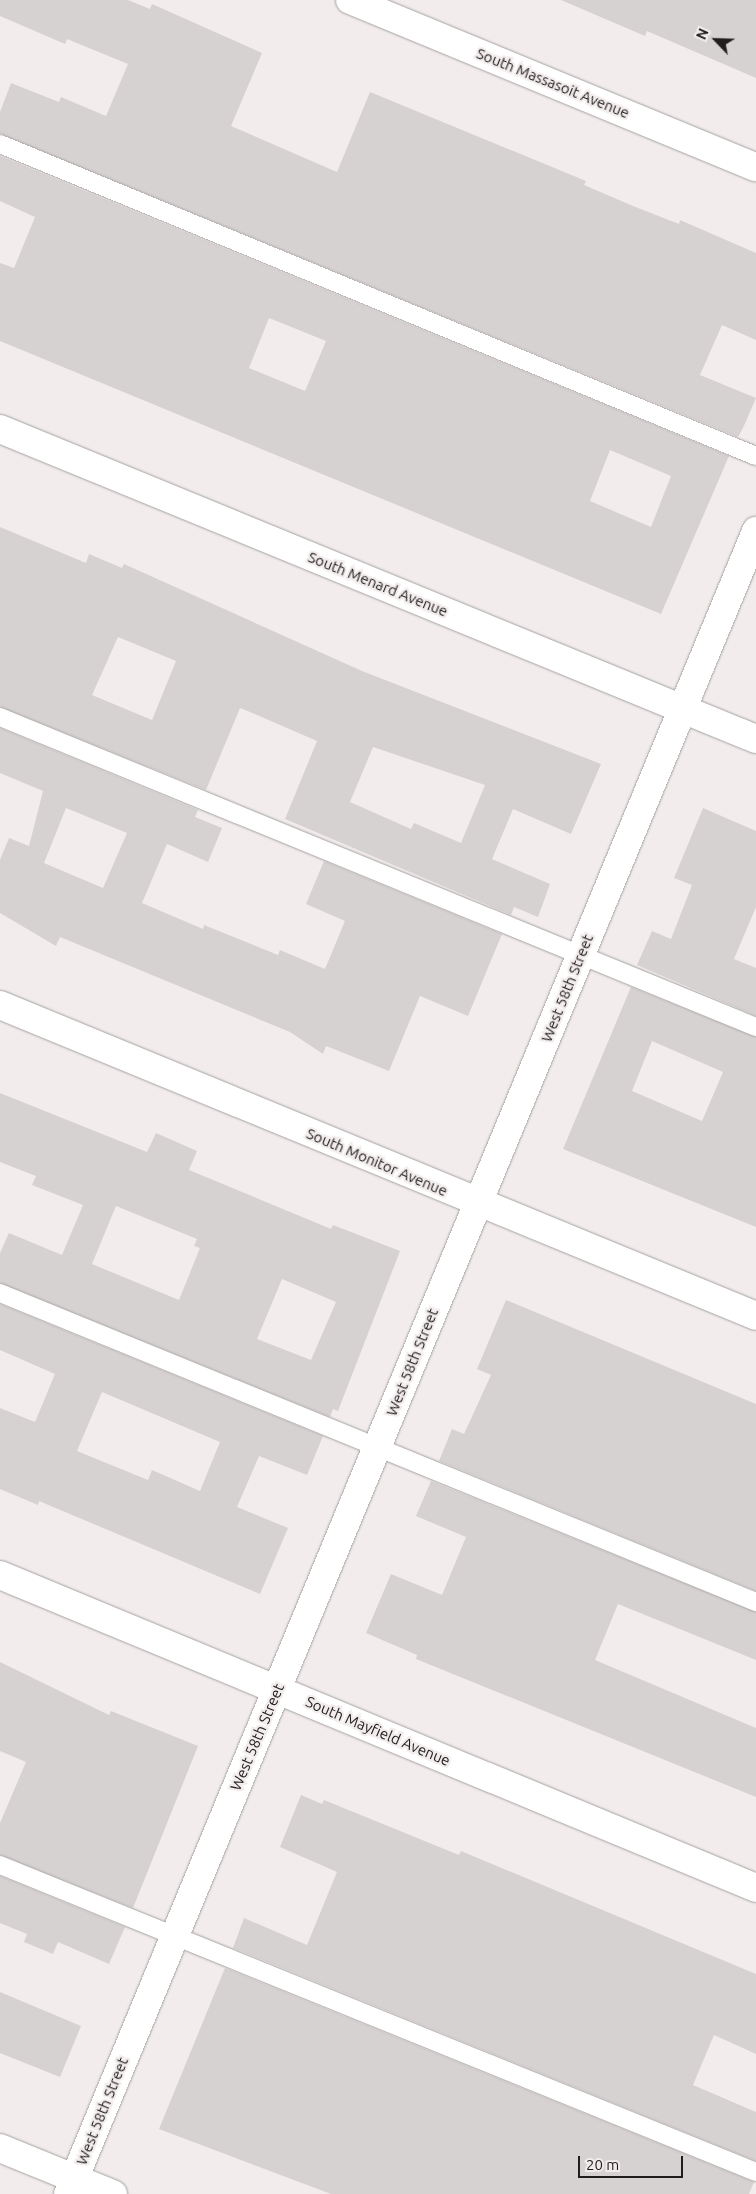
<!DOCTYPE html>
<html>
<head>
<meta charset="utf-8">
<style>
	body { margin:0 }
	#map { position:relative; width:756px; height:2194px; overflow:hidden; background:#f2edec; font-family:Ubuntu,sans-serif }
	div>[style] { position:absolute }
	.building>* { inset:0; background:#d7d2d2 }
	.roads { filter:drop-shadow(0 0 1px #a6a1a1) drop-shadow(0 0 1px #a6a1a1) }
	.service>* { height:18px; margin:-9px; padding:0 9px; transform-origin:9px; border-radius:9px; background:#fff }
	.minor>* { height:28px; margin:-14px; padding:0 14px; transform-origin:14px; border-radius:14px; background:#fff }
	span { translate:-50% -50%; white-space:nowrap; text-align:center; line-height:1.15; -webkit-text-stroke:4.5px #f2edec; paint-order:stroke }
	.street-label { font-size:15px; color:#1f1d1d }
	.north { position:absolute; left:691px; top:15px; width:50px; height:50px; -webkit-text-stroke:4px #f2edec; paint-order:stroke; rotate:294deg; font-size:14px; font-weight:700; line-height:20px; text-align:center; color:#1f1d1d }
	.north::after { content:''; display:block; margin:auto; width:18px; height:22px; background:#1f1d1d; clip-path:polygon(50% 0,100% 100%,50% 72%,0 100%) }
	.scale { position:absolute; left:578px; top:2156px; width:105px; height:22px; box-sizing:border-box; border:2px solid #1f1d1d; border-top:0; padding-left:6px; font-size:15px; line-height:18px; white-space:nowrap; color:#1f1d1d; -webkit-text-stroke:4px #f2edec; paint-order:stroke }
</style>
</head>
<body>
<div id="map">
	<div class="building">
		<div style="clip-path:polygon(0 0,128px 0,150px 9px,152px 4px,262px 53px,231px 126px,337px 172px,370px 92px,586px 181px,584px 185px,633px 206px,679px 224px,680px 220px,756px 253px,756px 340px,722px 325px,700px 375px,756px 398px,743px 428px,738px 437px,0 134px,0 112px,11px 83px,59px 102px,61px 97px,106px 116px,128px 64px,67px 39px,65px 44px,0 16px)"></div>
		<div style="clip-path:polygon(561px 0,756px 0,756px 78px,647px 31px,645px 36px)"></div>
		<div style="clip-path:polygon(evenodd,0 156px,729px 456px,661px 614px,0 341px,0 263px,14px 268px,35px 217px,0 201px,0 156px,269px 318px,326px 341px,305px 391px,249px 368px,269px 318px,0 156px,610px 450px,671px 476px,651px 527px,590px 501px,610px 450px)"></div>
		<div style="clip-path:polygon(evenodd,0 527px,86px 563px,89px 554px,122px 568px,124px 564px,362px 671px,601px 764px,571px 834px,513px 809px,492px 859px,550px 884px,538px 917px,514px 907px,511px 915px,285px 819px,317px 741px,257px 715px,240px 708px,206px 790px,0 707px,0 527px,118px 637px,176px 661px,152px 720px,92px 695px,118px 637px,0 527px,373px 747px,485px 785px,461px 843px,414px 823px,411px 829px,350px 802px,373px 747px)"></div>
		<div style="clip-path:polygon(evenodd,0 728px,198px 810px,195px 817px,222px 828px,208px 862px,167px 844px,142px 903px,203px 929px,204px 925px,278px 955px,280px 950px,325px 969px,345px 921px,306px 904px,324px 861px,502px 934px,468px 1016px,420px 996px,389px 1071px,326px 1046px,323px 1054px,290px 1032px,60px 937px,56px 946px,0 913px,0 860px,9px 838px,29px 846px,43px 791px,0 773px,0 728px,66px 808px,127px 833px,103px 888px,44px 863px,66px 808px)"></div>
		<div style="clip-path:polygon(703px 808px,756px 831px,756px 907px,734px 959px,756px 968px,756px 1016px,637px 965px,652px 931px,671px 939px,692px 885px,674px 878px)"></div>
		<div style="clip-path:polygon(evenodd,631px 987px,756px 1037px,756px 1227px,563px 1149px,631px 987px,652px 1041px,723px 1072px,702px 1121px,632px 1091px,652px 1041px)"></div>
		<div style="clip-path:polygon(evenodd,0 1093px,147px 1152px,156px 1133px,197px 1151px,189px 1170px,331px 1229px,333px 1225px,400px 1251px,338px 1411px,333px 1409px,330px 1417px,0 1283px,0 1253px,9px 1233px,62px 1255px,83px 1205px,32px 1185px,36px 1176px,0 1162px,0 1093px,116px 1206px,197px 1239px,194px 1246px,200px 1248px,179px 1300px,92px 1264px,116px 1206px,0 1093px,282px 1279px,336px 1302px,311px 1360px,257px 1339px,282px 1279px)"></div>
		<div style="clip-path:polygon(506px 1300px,756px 1404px,756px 1591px,439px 1461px,452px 1429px,464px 1434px,491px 1375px,477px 1369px)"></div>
		<div style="clip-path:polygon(evenodd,0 1304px,323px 1436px,307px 1475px,259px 1456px,237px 1507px,288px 1528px,260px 1594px,39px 1501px,38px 1505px,0 1489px,0 1408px,35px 1422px,55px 1374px,0 1350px,0 1304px,102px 1392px,220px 1442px,200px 1491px,152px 1470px,148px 1480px,77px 1451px,102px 1392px)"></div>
		<div style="clip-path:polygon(431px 1481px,756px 1612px,756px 1660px,618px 1604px,595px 1660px,756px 1728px,756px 1797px,416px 1659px,417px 1655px,366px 1633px,391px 1574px,442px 1595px,466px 1537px,416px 1516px)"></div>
		<div style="clip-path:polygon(0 1662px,109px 1715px,111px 1711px,198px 1746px,133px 1908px,0 1855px,0 1823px,26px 1762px,0 1751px)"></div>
		<div style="clip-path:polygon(301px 1795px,322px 1804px,324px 1800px,459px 1855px,461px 1851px,756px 1974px,756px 2054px,714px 2035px,693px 2085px,756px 2112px,756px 2161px,233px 1948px,244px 1918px,307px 1945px,337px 1872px,280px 1847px)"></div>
		<div style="clip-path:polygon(0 1876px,125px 1927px,109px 1964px,58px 1942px,53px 1954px,24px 1942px,27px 1934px,0 1923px)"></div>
		<div style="clip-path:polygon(225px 1968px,754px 2182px,749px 2194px,331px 2194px,159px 2129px)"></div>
		<div style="clip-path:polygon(0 1992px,81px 2026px,60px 2077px,0 2053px)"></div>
	</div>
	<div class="roads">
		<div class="service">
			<div style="left:0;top:144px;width:818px;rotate:22.43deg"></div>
			<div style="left:0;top:717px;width:817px;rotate:22.3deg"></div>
			<div style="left:0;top:1293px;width:817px;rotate:22.23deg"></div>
			<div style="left:0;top:1865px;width:816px;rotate:22.1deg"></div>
		</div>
		<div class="minor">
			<div style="left:350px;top:0;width:439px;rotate:22.4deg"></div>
			<div style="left:0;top:429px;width:817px;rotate:22.3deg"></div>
			<div style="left:0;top:1005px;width:817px;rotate:22.36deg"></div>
			<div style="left:0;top:1575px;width:818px;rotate:22.49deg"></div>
			<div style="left:0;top:2148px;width:122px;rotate:22.2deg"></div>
			<div style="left:68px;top:2194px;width:1800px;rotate:-67.52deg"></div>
		</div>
	</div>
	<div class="street-label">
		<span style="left:553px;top:83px;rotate:22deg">South Massasoit Avenue</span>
		<span style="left:378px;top:584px;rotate:22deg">South Menard Avenue</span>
		<span style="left:567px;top:988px;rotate:-68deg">West 58th Street</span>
		<span style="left:377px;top:1162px;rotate:23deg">South Monitor Avenue</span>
		<span style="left:412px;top:1362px;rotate:-68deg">West 58th Street</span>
		<span style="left:378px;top:1731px;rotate:23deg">South Mayfield Avenue</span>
		<span style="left:257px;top:1737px;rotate:-67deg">West 58th Street</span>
		<span style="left:102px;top:2111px;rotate:-68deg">West 58th Street</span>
	</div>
	<div class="north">N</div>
	<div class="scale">20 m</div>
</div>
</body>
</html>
